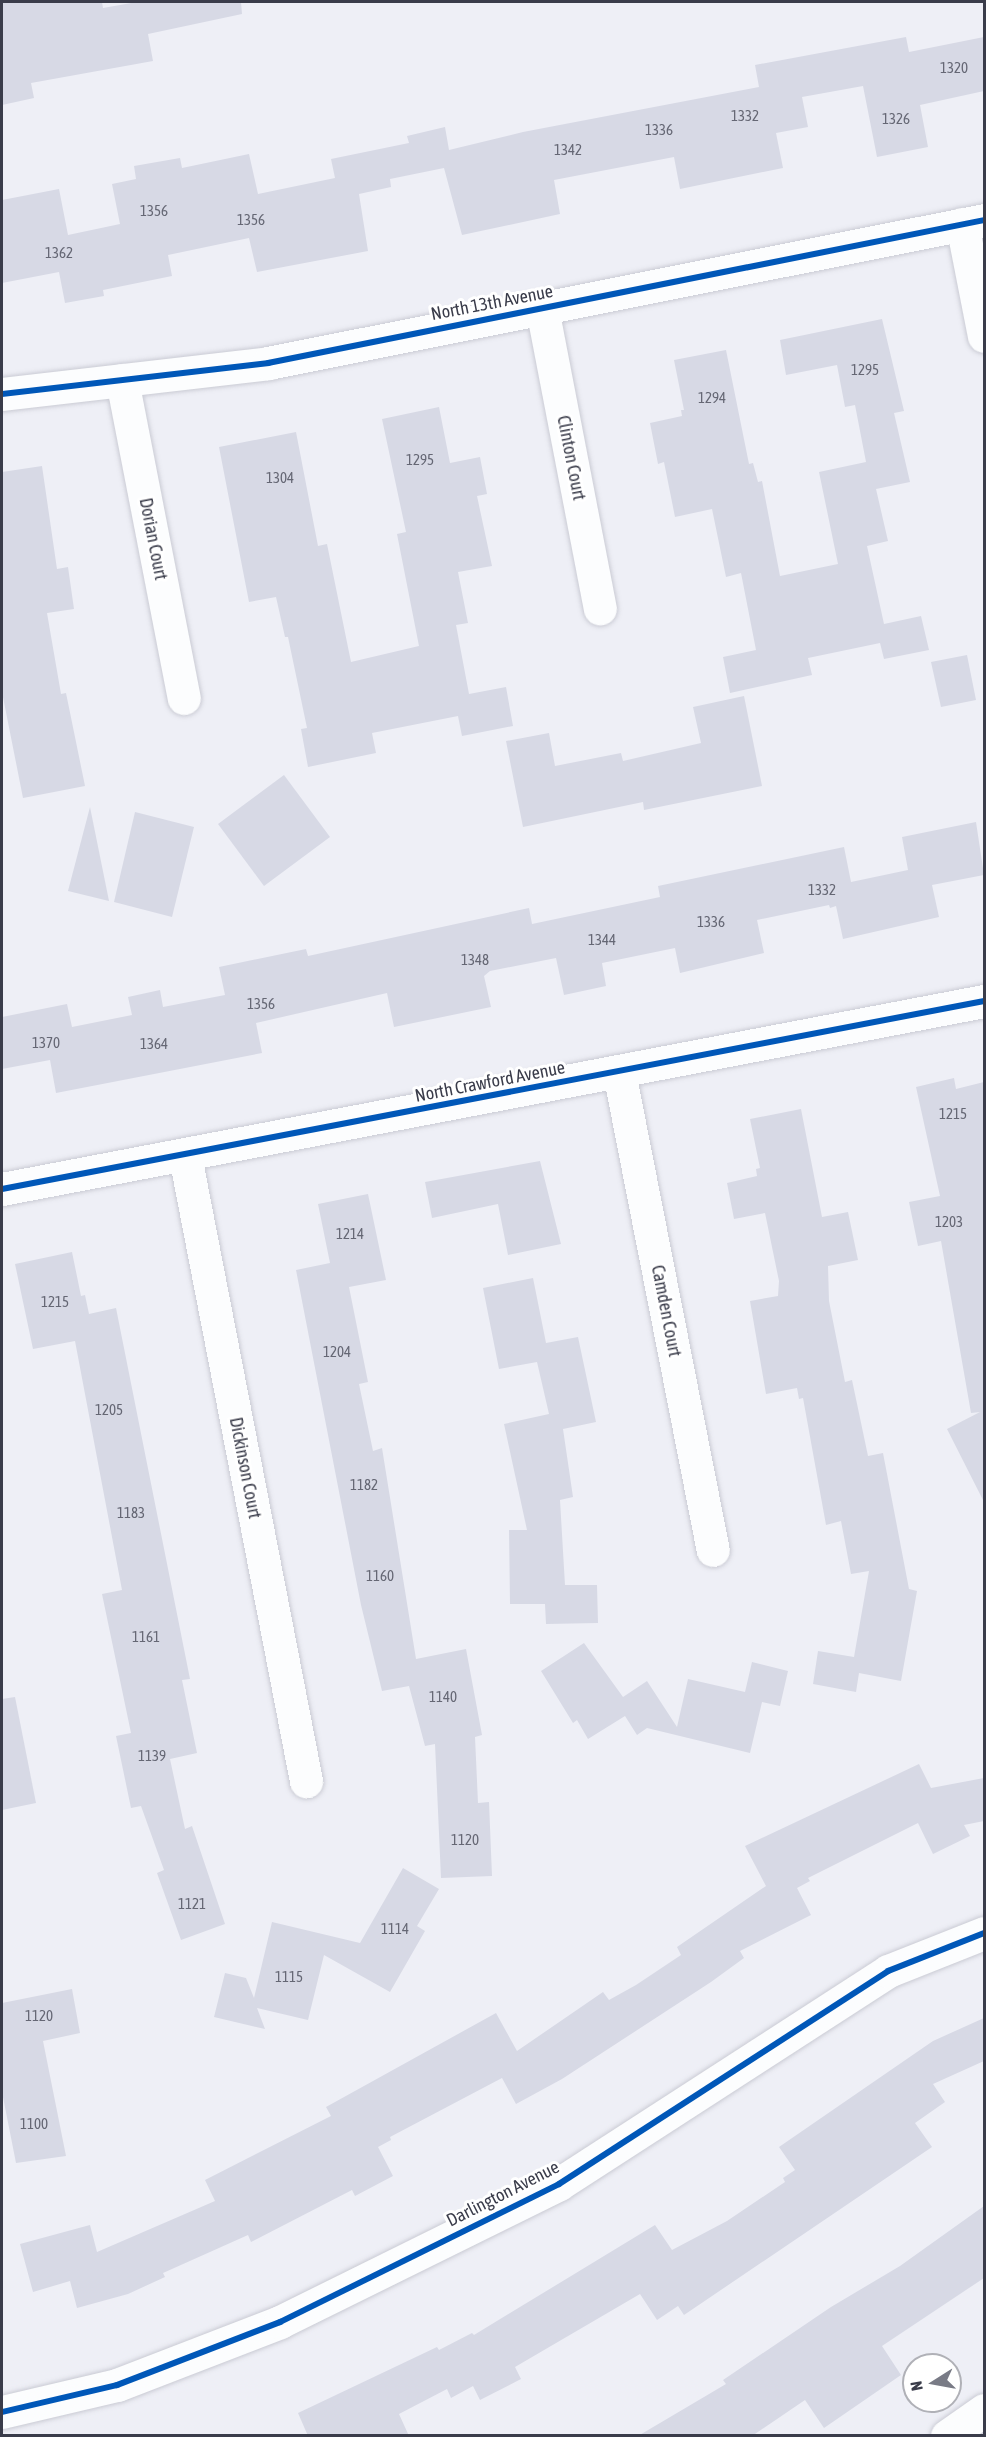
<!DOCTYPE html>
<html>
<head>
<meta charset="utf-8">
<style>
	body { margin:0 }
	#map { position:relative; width:986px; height:2437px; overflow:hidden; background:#eeeff6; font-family:"Asap Condensed",sans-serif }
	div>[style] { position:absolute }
	.building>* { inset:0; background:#d7d9e5 }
	.roads { filter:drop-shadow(0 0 2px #cacbd4) drop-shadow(0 0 2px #cacbd4) }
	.minor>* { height:33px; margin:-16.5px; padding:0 16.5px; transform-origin:16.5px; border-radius:16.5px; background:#fcfdfe }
	.cycleway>* { height:6px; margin:-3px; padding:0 3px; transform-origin:3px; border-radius:3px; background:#0057b8 }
	span { translate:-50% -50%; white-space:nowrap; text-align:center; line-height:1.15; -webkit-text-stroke:6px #fff; paint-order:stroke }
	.number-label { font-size:15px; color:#656774 }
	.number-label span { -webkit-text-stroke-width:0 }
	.street-label { font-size:18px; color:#3a3c4a }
	.frame { position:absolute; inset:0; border:3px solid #3a3c4a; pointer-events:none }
	.north { position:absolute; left:902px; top:2353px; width:60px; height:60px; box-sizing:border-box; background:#fff; border:2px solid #b0b1b7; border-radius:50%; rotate:259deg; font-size:16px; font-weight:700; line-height:24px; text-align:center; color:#3a3c4a }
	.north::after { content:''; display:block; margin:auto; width:21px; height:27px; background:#797b86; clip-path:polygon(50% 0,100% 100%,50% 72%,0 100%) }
</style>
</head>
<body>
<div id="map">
	<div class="building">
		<div style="clip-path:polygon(2px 2px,102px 2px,103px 8px,137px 2px,241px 2px,242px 14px,148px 34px,153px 61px,31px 83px,34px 98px,2px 105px)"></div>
		<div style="clip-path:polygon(906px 37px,909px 52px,984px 37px,984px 91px,920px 105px,928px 147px,877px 157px,863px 86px,802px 97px,808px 127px,776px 133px,783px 168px,680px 189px,674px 157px,554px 180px,560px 214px,462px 235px,444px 168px,390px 179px,391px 187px,359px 194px,368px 251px,257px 272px,249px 238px,168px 255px,172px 276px,103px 290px,104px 296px,65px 303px,59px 272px,2px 283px,2px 200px,59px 189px,68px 235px,120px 224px,112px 184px,136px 179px,134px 166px,180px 158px,182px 168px,249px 154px,258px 194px,335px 178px,331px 159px,409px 143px,407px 136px,445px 127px,449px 150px,523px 132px,759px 87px,755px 65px)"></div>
		<div style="clip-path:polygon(882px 319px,904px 411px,894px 413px,910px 482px,876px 489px,888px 541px,867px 546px,884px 624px,921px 616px,929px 650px,884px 659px,880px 643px,808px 658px,812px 675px,730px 693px,723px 657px,756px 650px,741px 573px,726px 577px,712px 509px,675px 517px,664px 462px,658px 464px,650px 423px,682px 416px,681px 410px,684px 410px,674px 360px,726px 350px,749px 464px,753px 463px,758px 482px,762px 481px,780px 576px,838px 564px,819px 472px,866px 462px,855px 405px,845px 407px,837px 365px,786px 375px,780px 340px)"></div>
		<div style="clip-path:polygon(439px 407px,450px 463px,480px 457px,487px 494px,477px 496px,492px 566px,458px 572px,468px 623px,456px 625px,469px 694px,506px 687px,513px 726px,462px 736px,458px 716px,372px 733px,376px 753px,308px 767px,301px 729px,307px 728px,288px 637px,285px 637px,276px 597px,249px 602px,219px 447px,296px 432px,318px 546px,327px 544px,351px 662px,419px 646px,397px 534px,406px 532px,382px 419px)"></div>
		<div style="clip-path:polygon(42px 466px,57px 569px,68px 567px,74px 609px,47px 613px,61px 694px,66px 693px,85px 786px,23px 798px,2px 692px,2px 472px)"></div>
		<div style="clip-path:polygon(967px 655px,976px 700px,941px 707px,931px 662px)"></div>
		<div style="clip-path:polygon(744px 696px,762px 786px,644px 810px,643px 802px,523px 827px,506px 741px,549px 733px,555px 766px,621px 753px,623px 761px,701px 743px,693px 707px)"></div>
		<div style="clip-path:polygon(284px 775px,330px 837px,264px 886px,218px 824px)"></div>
		<div style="clip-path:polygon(90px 807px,109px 901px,68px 891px)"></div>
		<div style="clip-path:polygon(135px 812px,194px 827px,172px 917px,114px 902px)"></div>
		<div style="clip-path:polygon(976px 822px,984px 875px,932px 885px,939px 917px,843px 939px,836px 906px,830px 908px,829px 905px,757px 920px,764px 953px,680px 973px,675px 948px,602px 963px,606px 986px,564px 995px,556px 958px,490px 971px,484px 976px,491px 1007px,394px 1027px,387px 993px,256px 1023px,262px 1053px,56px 1093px,50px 1060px,2px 1069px,2px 1017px,67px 1004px,72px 1027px,132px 1015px,128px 997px,160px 990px,163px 1007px,225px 995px,219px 967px,306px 949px,308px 956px,529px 908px,532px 924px,660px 897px,658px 886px,844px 847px,851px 882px,908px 870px,902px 837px)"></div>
		<div style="clip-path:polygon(954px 1078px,956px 1089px,984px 1082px,984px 1502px,947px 1429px,980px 1412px,971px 1413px,941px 1241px,918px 1246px,909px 1202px,940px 1196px,916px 1087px)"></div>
		<div style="clip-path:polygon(801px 1109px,822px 1217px,848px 1212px,858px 1260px,828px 1266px,829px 1301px,845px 1382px,852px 1380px,868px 1456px,883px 1453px,909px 1589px,917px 1591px,901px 1681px,859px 1673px,856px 1692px,813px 1684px,818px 1651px,854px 1657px,869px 1571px,851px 1574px,841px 1521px,826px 1525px,803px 1398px,799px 1399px,797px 1388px,766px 1394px,750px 1301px,778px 1296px,779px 1281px,765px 1213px,734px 1219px,727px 1183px,757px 1176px,756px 1169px,760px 1168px,750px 1119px)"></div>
		<div style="clip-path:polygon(540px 1161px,561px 1244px,508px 1255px,498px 1204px,432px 1218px,425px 1182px)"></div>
		<div style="clip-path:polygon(368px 1194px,386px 1280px,349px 1287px,368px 1382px,359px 1384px,373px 1451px,382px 1448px,416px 1659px,466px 1649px,482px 1735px,475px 1737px,478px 1803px,489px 1802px,492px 1876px,441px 1878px,435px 1744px,425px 1746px,409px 1686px,382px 1691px,361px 1605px,296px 1270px,330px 1263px,318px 1204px)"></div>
		<div style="clip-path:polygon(72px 1252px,81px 1296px,85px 1295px,89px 1314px,116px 1308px,190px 1679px,182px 1680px,197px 1753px,170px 1759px,185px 1829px,192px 1826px,225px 1924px,181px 1940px,157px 1873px,164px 1870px,141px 1806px,131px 1808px,116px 1736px,131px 1733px,102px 1594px,122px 1590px,75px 1341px,33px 1349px,15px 1264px)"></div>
		<div style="clip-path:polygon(533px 1278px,546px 1343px,578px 1337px,596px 1422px,563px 1429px,573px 1497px,560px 1500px,565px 1585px,597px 1585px,598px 1623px,546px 1624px,545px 1604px,510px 1604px,509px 1530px,527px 1530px,504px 1424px,549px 1414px,537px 1362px,499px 1369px,483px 1288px)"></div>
		<div style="clip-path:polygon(584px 1643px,623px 1697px,647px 1681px,677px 1727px,688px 1679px,745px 1692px,752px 1662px,788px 1671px,780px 1706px,762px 1702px,750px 1753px,647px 1728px,637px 1735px,625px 1716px,588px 1739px,577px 1720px,573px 1723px,541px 1671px)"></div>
		<div style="clip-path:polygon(15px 1697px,36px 1803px,2px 1810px,2px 1699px)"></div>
		<div style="clip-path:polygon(919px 1764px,931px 1788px,984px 1778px,984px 1821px,964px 1825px,970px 1836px,933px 1854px,918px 1823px,808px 1878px,810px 1881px,797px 1888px,811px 1915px,740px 1951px,744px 1958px,711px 1982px,562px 2079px,516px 2104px,502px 2078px,390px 2137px,391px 2140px,378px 2147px,393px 2176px,355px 2196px,352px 2190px,251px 2242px,248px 2235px,163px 2273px,165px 2277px,128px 2294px,77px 2308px,70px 2281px,33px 2292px,20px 2244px,90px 2225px,97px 2252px,215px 2201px,205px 2180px,331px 2116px,326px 2107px,496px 2013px,517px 2051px,603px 1992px,609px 2000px,636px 1985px,681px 1955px,677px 1947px,766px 1886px,745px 1846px)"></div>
		<div style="clip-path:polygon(403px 1868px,439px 1889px,417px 1926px,425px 1931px,390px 1992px,324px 1955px,308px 2020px,257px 2008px,265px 2029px,214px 2017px,225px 1973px,246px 1978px,254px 1998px,272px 1922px,360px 1943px)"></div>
		<div style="clip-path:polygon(72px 1989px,80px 2033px,43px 2041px,66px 2156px,16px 2163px,2px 2092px,2px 2003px)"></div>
		<div style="clip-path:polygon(984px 2018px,984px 2061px,933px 2084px,945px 2102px,915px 2123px,932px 2147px,684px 2315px,678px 2306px,657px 2320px,640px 2294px,515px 2367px,521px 2379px,480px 2400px,473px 2386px,451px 2398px,447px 2389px,399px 2414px,409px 2436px,308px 2436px,298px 2413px,437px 2347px,439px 2350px,472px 2333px,474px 2335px,655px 2225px,672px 2250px,727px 2221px,785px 2182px,783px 2178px,795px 2170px,779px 2147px,933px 2041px)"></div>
		<div style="clip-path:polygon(984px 2206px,984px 2278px,882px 2346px,901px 2375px,824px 2428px,805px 2400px,752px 2436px,638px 2436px,726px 2384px,723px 2380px,831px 2307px,900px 2266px)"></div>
	</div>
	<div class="roads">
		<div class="minor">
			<div style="left:962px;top:224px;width:114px;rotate:78.9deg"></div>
			<div style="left:542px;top:308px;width:306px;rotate:79.1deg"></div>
			<div style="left:122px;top:380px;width:324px;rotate:79deg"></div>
			<div style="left:2px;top:394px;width:268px;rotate:-6.6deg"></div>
			<div style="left:268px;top:363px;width:730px;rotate:-11.29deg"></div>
			<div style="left:619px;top:1072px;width:487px;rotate:78.9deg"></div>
			<div style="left:185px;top:1156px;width:637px;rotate:79.04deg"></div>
			<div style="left:2px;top:1189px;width:1000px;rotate:-10.84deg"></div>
			<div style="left:2px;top:2412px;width:118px;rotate:-13.2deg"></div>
			<div style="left:117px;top:2385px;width:175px;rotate:-21.1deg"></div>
			<div style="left:280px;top:2322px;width:311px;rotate:-26.3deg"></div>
			<div style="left:559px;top:2184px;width:392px;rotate:-32.9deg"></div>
			<div style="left:888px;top:1971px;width:103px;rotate:-21.6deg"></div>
			<div style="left:947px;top:2436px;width:45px;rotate:-35.1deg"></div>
		</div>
	</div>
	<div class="cycleway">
		<div style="left:2px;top:394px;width:268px;rotate:-6.6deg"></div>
		<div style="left:268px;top:363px;width:730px;rotate:-11.29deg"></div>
		<div style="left:2px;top:1189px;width:1000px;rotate:-10.84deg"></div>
		<div style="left:2px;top:2412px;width:118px;rotate:-13.2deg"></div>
		<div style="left:117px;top:2385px;width:175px;rotate:-21.1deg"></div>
		<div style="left:280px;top:2322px;width:311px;rotate:-26.3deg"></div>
		<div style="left:559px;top:2184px;width:392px;rotate:-32.9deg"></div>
		<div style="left:888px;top:1971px;width:103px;rotate:-21.6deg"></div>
	</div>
	<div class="number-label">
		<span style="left:954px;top:68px">1320</span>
		<span style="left:745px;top:116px">1332</span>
		<span style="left:896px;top:119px">1326</span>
		<span style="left:659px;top:130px">1336</span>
		<span style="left:568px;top:150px">1342</span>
		<span style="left:154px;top:211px">1356</span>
		<span style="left:251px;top:220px">1356</span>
		<span style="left:59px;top:253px">1362</span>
		<span style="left:865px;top:370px">1295</span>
		<span style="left:712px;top:398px">1294</span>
		<span style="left:420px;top:460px">1295</span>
		<span style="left:280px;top:478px">1304</span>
		<span style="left:822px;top:890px">1332</span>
		<span style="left:711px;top:922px">1336</span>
		<span style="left:602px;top:940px">1344</span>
		<span style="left:475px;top:960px">1348</span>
		<span style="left:261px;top:1004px">1356</span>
		<span style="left:46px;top:1043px">1370</span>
		<span style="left:154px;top:1044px">1364</span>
		<span style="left:953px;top:1114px">1215</span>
		<span style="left:949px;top:1222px">1203</span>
		<span style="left:350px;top:1234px">1214</span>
		<span style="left:55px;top:1302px">1215</span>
		<span style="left:337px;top:1352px">1204</span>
		<span style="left:109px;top:1410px">1205</span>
		<span style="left:364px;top:1485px">1182</span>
		<span style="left:131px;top:1513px">1183</span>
		<span style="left:380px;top:1576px">1160</span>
		<span style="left:146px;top:1637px">1161</span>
		<span style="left:443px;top:1697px">1140</span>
		<span style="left:152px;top:1756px">1139</span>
		<span style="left:465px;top:1840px">1120</span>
		<span style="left:192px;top:1904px">1121</span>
		<span style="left:395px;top:1929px">1114</span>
		<span style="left:289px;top:1977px">1115</span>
		<span style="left:39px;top:2016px">1120</span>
		<span style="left:34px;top:2124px">1100</span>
	</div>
	<div class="street-label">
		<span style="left:492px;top:303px;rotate:-11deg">North 13th Avenue</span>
		<span style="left:571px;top:458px;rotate:79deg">Clinton Court</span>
		<span style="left:153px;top:539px;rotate:79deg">Dorian Court</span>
		<span style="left:490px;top:1082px;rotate:-11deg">North Crawford Avenue</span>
		<span style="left:666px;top:1311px;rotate:79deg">Camden Court</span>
		<span style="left:245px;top:1468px;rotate:79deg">Dickinson Court</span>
		<span style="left:503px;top:2194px;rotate:-27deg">Darlington Avenue</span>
	</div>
	<div class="frame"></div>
	<div class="north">N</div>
</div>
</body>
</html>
